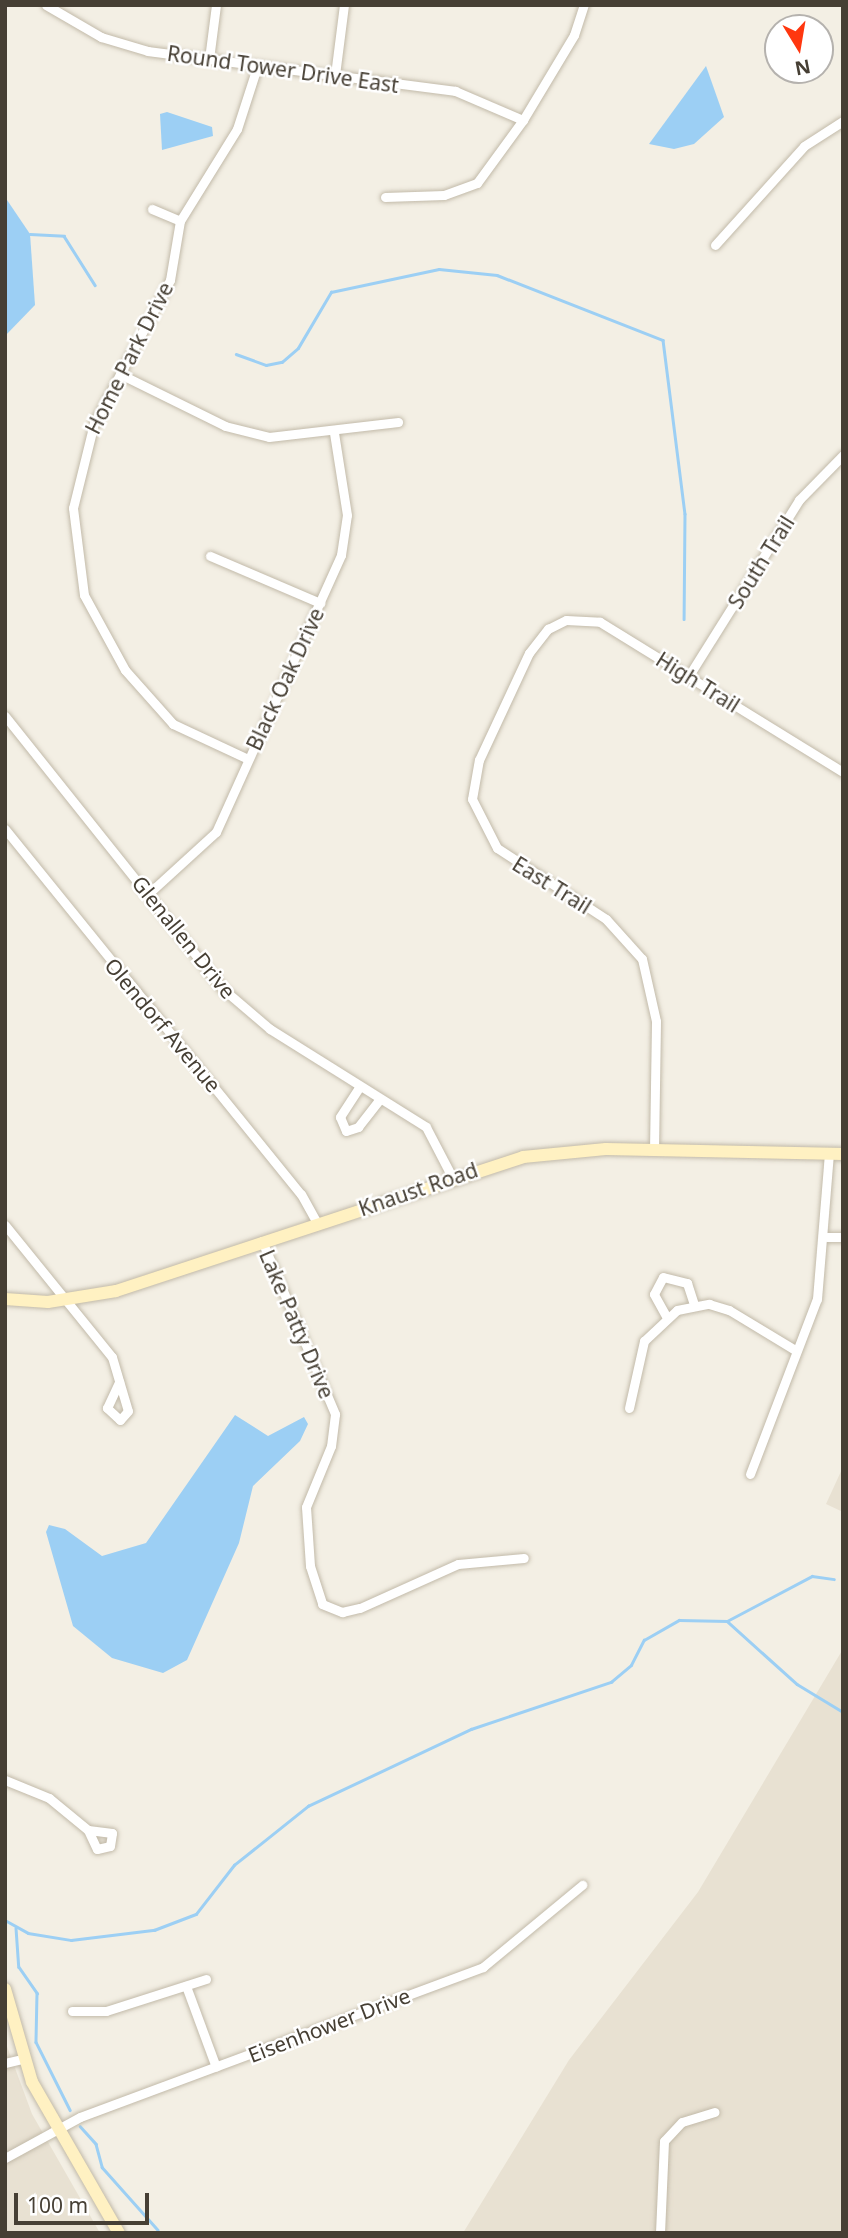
<!DOCTYPE html>
<html>
<head>
<meta charset="utf-8">
<style>
	body { margin:0 }
	#map { position:relative; width:848px; height:2238px; overflow:hidden; background:#f3efe4; font-family:"Noto Sans",sans-serif }
	div>[style] { position:absolute }
	.residential>* { inset:0; background:#e8e1d2 }
	.water>* { inset:0; background:#9ccff4 }
	.stream>* { height:2.5px; margin:-1.25px; padding:0 1.25px; transform-origin:1.25px; border-radius:1.25px; background:#9ccff4 }
	.roads { filter:drop-shadow(0 0 2px #c2baa9) drop-shadow(0 0 2px #c2baa9) }
	.minor>* { height:9px; margin:-4.5px; padding:0 4.5px; transform-origin:4.5px; border-radius:4.5px; background:#fff }
	.secondary>* { height:12px; margin:-6px; padding:0 6px; transform-origin:6px; border-radius:6px; background:#fff1c2 }
	span { translate:-50% -50%; white-space:nowrap; text-align:center; line-height:1.15; -webkit-text-stroke:5px #fff; paint-order:stroke }
	.street-label { font-size:21px; color:#463f34 }
	.frame { position:absolute; inset:0; border:7px solid #463f34; pointer-events:none }
	.north { position:absolute; left:764px; top:14px; width:70px; height:70px; box-sizing:border-box; background:#fff; border:2px solid #b5b2ae; border-radius:50%; rotate:169deg; font-size:19px; font-weight:700; line-height:28px; text-align:center; color:#463f34 }
	.north::after { content:''; display:block; margin:auto; width:24px; height:32px; background:#ff370f; clip-path:polygon(50% 0,100% 100%,50% 72%,0 100%) }
	.scale { position:absolute; left:14px; top:2193px; width:135px; height:32px; box-sizing:border-box; border:4px solid #463f34; border-top:0; padding-left:9px; font-size:21px; line-height:24px; white-space:nowrap; color:#463f34; -webkit-text-stroke:5px #fff; paint-order:stroke }
</style>
</head>
<body>
<div id="map">
	<div class="residential">
		<div style="clip-path:polygon(843px 1467px,843px 1512px,826px 1504px)"></div>
		<div style="clip-path:polygon(843px 1649px,843px 2233px,463px 2233px,569px 2060px,698px 1892px)"></div>
		<div style="clip-path:polygon(5px 2041px,32px 2114px,100px 2233px,5px 2233px)"></div>
	</div>
	<div class="water">
		<div style="clip-path:polygon(706px 66px,724px 117px,694px 144px,674px 149px,649px 144px)"></div>
		<div style="clip-path:polygon(167px 112px,212px 127px,213px 136px,162px 150px,160px 114px)"></div>
		<div style="clip-path:polygon(5px 197px,30px 234px,35px 305px,5px 336px)"></div>
		<div style="clip-path:polygon(235px 1415px,268px 1436px,304px 1417px,308px 1424px,300px 1441px,253px 1486px,239px 1543px,187px 1660px,163px 1673px,112px 1658px,73px 1626px,46px 1532px,49px 1525px,65px 1529px,102px 1556px,146px 1543px)"></div>
	</div>
	<div class="stream">
		<div style="left:30px;top:234px;width:34px;rotate:3deg"></div>
		<div style="left:64px;top:236px;width:58px;rotate:57.7deg"></div>
		<div style="left:236px;top:354px;width:32px;rotate:20deg"></div>
		<div style="left:266px;top:365px;width:16px;rotate:-11deg"></div>
		<div style="left:282px;top:362px;width:21px;rotate:-41deg"></div>
		<div style="left:298px;top:348px;width:65px;rotate:-59.5deg"></div>
		<div style="left:331px;top:292px;width:110px;rotate:-12deg"></div>
		<div style="left:439px;top:269px;width:58px;rotate:5.9deg"></div>
		<div style="left:497px;top:275px;width:178px;rotate:21.4deg"></div>
		<div style="left:663px;top:340px;width:175px;rotate:82.8deg"></div>
		<div style="left:685px;top:514px;width:105px;rotate:90.5deg"></div>
		<div style="left:727px;top:1621px;width:96px;rotate:-27.9deg"></div>
		<div style="left:812px;top:1576px;width:22px;rotate:8deg"></div>
		<div style="left:5px;top:1920px;width:26px;rotate:29deg"></div>
		<div style="left:28px;top:1933px;width:44px;rotate:9.2deg"></div>
		<div style="left:71px;top:1940px;width:84px;rotate:-6.9deg"></div>
		<div style="left:154px;top:1930px;width:45px;rotate:-20.9deg"></div>
		<div style="left:196px;top:1914px;width:62px;rotate:-52.2deg"></div>
		<div style="left:234px;top:1865px;width:95px;rotate:-38.6deg"></div>
		<div style="left:308px;top:1806px;width:180px;rotate:-25.3deg"></div>
		<div style="left:471px;top:1729px;width:148px;rotate:-18.6deg"></div>
		<div style="left:611px;top:1682px;width:26px;rotate:-40deg"></div>
		<div style="left:631px;top:1665px;width:28px;rotate:-63deg"></div>
		<div style="left:644px;top:1640px;width:40px;rotate:-29.7deg"></div>
		<div style="left:679px;top:1620px;width:48px;rotate:1.2deg"></div>
		<div style="left:727px;top:1621px;width:94px;rotate:42deg"></div>
		<div style="left:797px;top:1684px;width:54px;rotate:31.3deg"></div>
		<div style="left:16px;top:1928px;width:39px;rotate:86deg"></div>
		<div style="left:19px;top:1967px;width:32px;rotate:55deg"></div>
		<div style="left:37px;top:1993px;width:49px;rotate:91.2deg"></div>
		<div style="left:36px;top:2042px;width:76px;rotate:63.4deg"></div>
		<div style="left:80px;top:2126px;width:24px;rotate:48deg"></div>
		<div style="left:96px;top:2144px;width:24px;rotate:75deg"></div>
		<div style="left:102px;top:2167px;width:84px;rotate:48.4deg"></div>
	</div>
	<div class="roads">
		<div class="minor">
			<div style="left:46px;top:5px;width:64px;rotate:30.2deg"></div>
			<div style="left:101px;top:37px;width:49px;rotate:16.6deg"></div>
			<div style="left:148px;top:51px;width:310px;rotate:7.4deg"></div>
			<div style="left:455px;top:91px;width:74px;rotate:23.1deg"></div>
			<div style="left:209px;top:59px;width:54px;rotate:-82.6deg"></div>
			<div style="left:335px;top:75px;width:71px;rotate:-82.7deg"></div>
			<div style="left:385px;top:197px;width:59px;rotate:-1.9deg"></div>
			<div style="left:444px;top:195px;width:35px;rotate:-20deg"></div>
			<div style="left:477px;top:183px;width:78px;rotate:-53.9deg"></div>
			<div style="left:523px;top:120px;width:99px;rotate:-59deg"></div>
			<div style="left:574px;top:35px;width:32px;rotate:-72deg"></div>
			<div style="left:152px;top:209px;width:30px;rotate:23deg"></div>
			<div style="left:715px;top:245px;width:133px;rotate:-48deg"></div>
			<div style="left:804px;top:146px;width:46px;rotate:-32.7deg"></div>
			<div style="left:120px;top:374px;width:117px;rotate:26.3deg"></div>
			<div style="left:225px;top:426px;width:45px;rotate:14deg"></div>
			<div style="left:269px;top:437px;width:130px;rotate:-6.6deg"></div>
			<div style="left:210px;top:556px;width:120px;rotate:23.1deg"></div>
			<div style="left:688px;top:677px;width:209px;rotate:-57.9deg"></div>
			<div style="left:799px;top:500px;width:63px;rotate:-45.6deg"></div>
			<div style="left:5px;top:716px;width:348px;rotate:51.4deg"></div>
			<div style="left:222px;top:988px;width:63px;rotate:40.5deg"></div>
			<div style="left:270px;top:1029px;width:184px;rotate:32.1deg"></div>
			<div style="left:426px;top:1127px;width:56px;rotate:62.5deg"></div>
			<div style="left:248px;top:759px;width:83px;rotate:-155deg"></div>
			<div style="left:173px;top:724px;width:72px;rotate:-131.6deg"></div>
			<div style="left:125px;top:670px;width:85px;rotate:-118.7deg"></div>
			<div style="left:84px;top:595px;width:88px;rotate:-97.2deg"></div>
			<div style="left:73px;top:508px;width:88px;rotate:-76.1deg"></div>
			<div style="left:94px;top:423px;width:162px;rotate:-62deg"></div>
			<div style="left:170px;top:280px;width:60px;rotate:-80.4deg"></div>
			<div style="left:180px;top:221px;width:108px;rotate:-58.2deg"></div>
			<div style="left:237px;top:129px;width:65px;rotate:-72.1deg"></div>
			<div style="left:5px;top:829px;width:470px;rotate:51deg"></div>
			<div style="left:301px;top:1194px;width:33px;rotate:61deg"></div>
			<div style="left:148px;top:894px;width:92px;rotate:-42.4deg"></div>
			<div style="left:216px;top:832px;width:304px;rotate:-65.7deg"></div>
			<div style="left:341px;top:555px;width:40px;rotate:-81.5deg"></div>
			<div style="left:347px;top:515px;width:83px;rotate:-99deg"></div>
			<div style="left:360px;top:1086px;width:37px;rotate:123deg"></div>
			<div style="left:340px;top:1117px;width:15px;rotate:67deg"></div>
			<div style="left:346px;top:1131px;width:13px;rotate:-18deg"></div>
			<div style="left:358px;top:1127px;width:36px;rotate:-52deg"></div>
			<div style="left:654px;top:1150px;width:129px;rotate:-89.1deg"></div>
			<div style="left:656px;top:1021px;width:64px;rotate:-102.7deg"></div>
			<div style="left:642px;top:959px;width:54px;rotate:-132deg"></div>
			<div style="left:606px;top:919px;width:130px;rotate:-146.9deg"></div>
			<div style="left:497px;top:848px;width:55px;rotate:-117deg"></div>
			<div style="left:472px;top:799px;width:40px;rotate:-80deg"></div>
			<div style="left:479px;top:760px;width:118px;rotate:-65deg"></div>
			<div style="left:529px;top:653px;width:31px;rotate:-52deg"></div>
			<div style="left:548px;top:629px;width:20px;rotate:-27deg"></div>
			<div style="left:566px;top:620px;width:34px;rotate:3deg"></div>
			<div style="left:600px;top:622px;width:286px;rotate:31.7deg"></div>
			<div style="left:5px;top:1225px;width:170px;rotate:51deg"></div>
			<div style="left:112px;top:1357px;width:56px;rotate:73.5deg"></div>
			<div style="left:128px;top:1411px;width:12px;rotate:132deg"></div>
			<div style="left:120px;top:1420px;width:18px;rotate:-137deg"></div>
			<div style="left:107px;top:1408px;width:29px;rotate:-65deg"></div>
			<div style="left:827px;top:1237px;width:16px"></div>
			<div style="left:262px;top:1241px;width:188px;rotate:67.1deg"></div>
			<div style="left:335px;top:1414px;width:32px;rotate:97deg"></div>
			<div style="left:331px;top:1446px;width:66px;rotate:112.3deg"></div>
			<div style="left:306px;top:1507px;width:59px;rotate:86.1deg"></div>
			<div style="left:310px;top:1566px;width:40px;rotate:72deg"></div>
			<div style="left:322px;top:1604px;width:22px;rotate:22deg"></div>
			<div style="left:342px;top:1612px;width:18px;rotate:-13deg"></div>
			<div style="left:360px;top:1608px;width:107px;rotate:-24.2deg"></div>
			<div style="left:458px;top:1564px;width:66px;rotate:-5.2deg"></div>
			<div style="left:666px;top:1316px;width:25px;rotate:-119deg"></div>
			<div style="left:654px;top:1294px;width:19px;rotate:-62deg"></div>
			<div style="left:663px;top:1277px;width:25px;rotate:14deg"></div>
			<div style="left:687px;top:1283px;width:22px;rotate:72deg"></div>
			<div style="left:629px;top:1408px;width:69px;rotate:-77.4deg"></div>
			<div style="left:644px;top:1341px;width:45px;rotate:-43.2deg"></div>
			<div style="left:677px;top:1310px;width:33px;rotate:-11deg"></div>
			<div style="left:709px;top:1304px;width:21px;rotate:17deg"></div>
			<div style="left:729px;top:1310px;width:77px;rotate:31.2deg"></div>
			<div style="left:750px;top:1474px;width:187px;rotate:-69.1deg"></div>
			<div style="left:817px;top:1299px;width:145px;rotate:-85.3deg"></div>
			<div style="left:5px;top:1780px;width:48px;rotate:22.2deg"></div>
			<div style="left:49px;top:1798px;width:50px;rotate:39.4deg"></div>
			<div style="left:88px;top:1830px;width:21px;rotate:65deg"></div>
			<div style="left:97px;top:1849px;width:13px;rotate:-13deg"></div>
			<div style="left:110px;top:1846px;width:13px;rotate:-81deg"></div>
			<div style="left:112px;top:1833px;width:24px;rotate:-173deg"></div>
			<div style="left:186px;top:1986px;width:86px;rotate:69.7deg"></div>
			<div style="left:72px;top:2011px;width:34px"></div>
			<div style="left:106px;top:2011px;width:105px;rotate:-17.7deg"></div>
			<div style="left:5px;top:2063px;width:18px;rotate:-13deg"></div>
			<div style="left:5px;top:2158px;width:85px;rotate:-28.7deg"></div>
			<div style="left:80px;top:2117px;width:430px;rotate:-20.4deg"></div>
			<div style="left:483px;top:1967px;width:129px;rotate:-39.6deg"></div>
			<div style="left:660px;top:2233px;width:92px;rotate:-87.5deg"></div>
			<div style="left:664px;top:2141px;width:26px;rotate:-47deg"></div>
			<div style="left:682px;top:2122px;width:34px;rotate:-17deg"></div>
		</div>
		<div class="secondary">
			<div style="left:5px;top:1299px;width:43px;rotate:4deg"></div>
			<div style="left:48px;top:1302px;width:69px;rotate:-9.2deg"></div>
			<div style="left:116px;top:1291px;width:428px;rotate:-18.2deg"></div>
			<div style="left:523px;top:1157px;width:83px;rotate:-5.5deg"></div>
			<div style="left:606px;top:1149px;width:237px;rotate:1.2deg"></div>
			<div style="left:5px;top:1989px;width:97px;rotate:73.8deg"></div>
			<div style="left:32px;top:2082px;width:174px;rotate:60.1deg"></div>
		</div>
	</div>
	<div class="street-label">
		<span style="left:283px;top:69px;rotate:8deg">Round Tower Drive East</span>
		<span style="left:129px;top:358px;rotate:-63deg">Home Park Drive</span>
		<span style="left:761px;top:562px;rotate:-58deg">South Trail</span>
		<span style="left:285px;top:679px;rotate:-65deg">Black Oak Drive</span>
		<span style="left:698px;top:682px;rotate:32deg">High Trail</span>
		<span style="left:552px;top:885px;rotate:32deg">East Trail</span>
		<span style="left:184px;top:937px;rotate:51deg">Glenallen Drive</span>
		<span style="left:163px;top:1025px;rotate:50deg">Olendorf Avenue</span>
		<span style="left:418px;top:1189px;rotate:-19deg">Knaust Road</span>
		<span style="left:297px;top:1324px;rotate:67deg">Lake Patty Drive</span>
		<span style="left:329px;top:2025px;rotate:-21deg">Eisenhower Drive</span>
	</div>
	<div class="frame"></div>
	<div class="north">N</div>
	<div class="scale">100 m</div>
</div>
</body>
</html>
